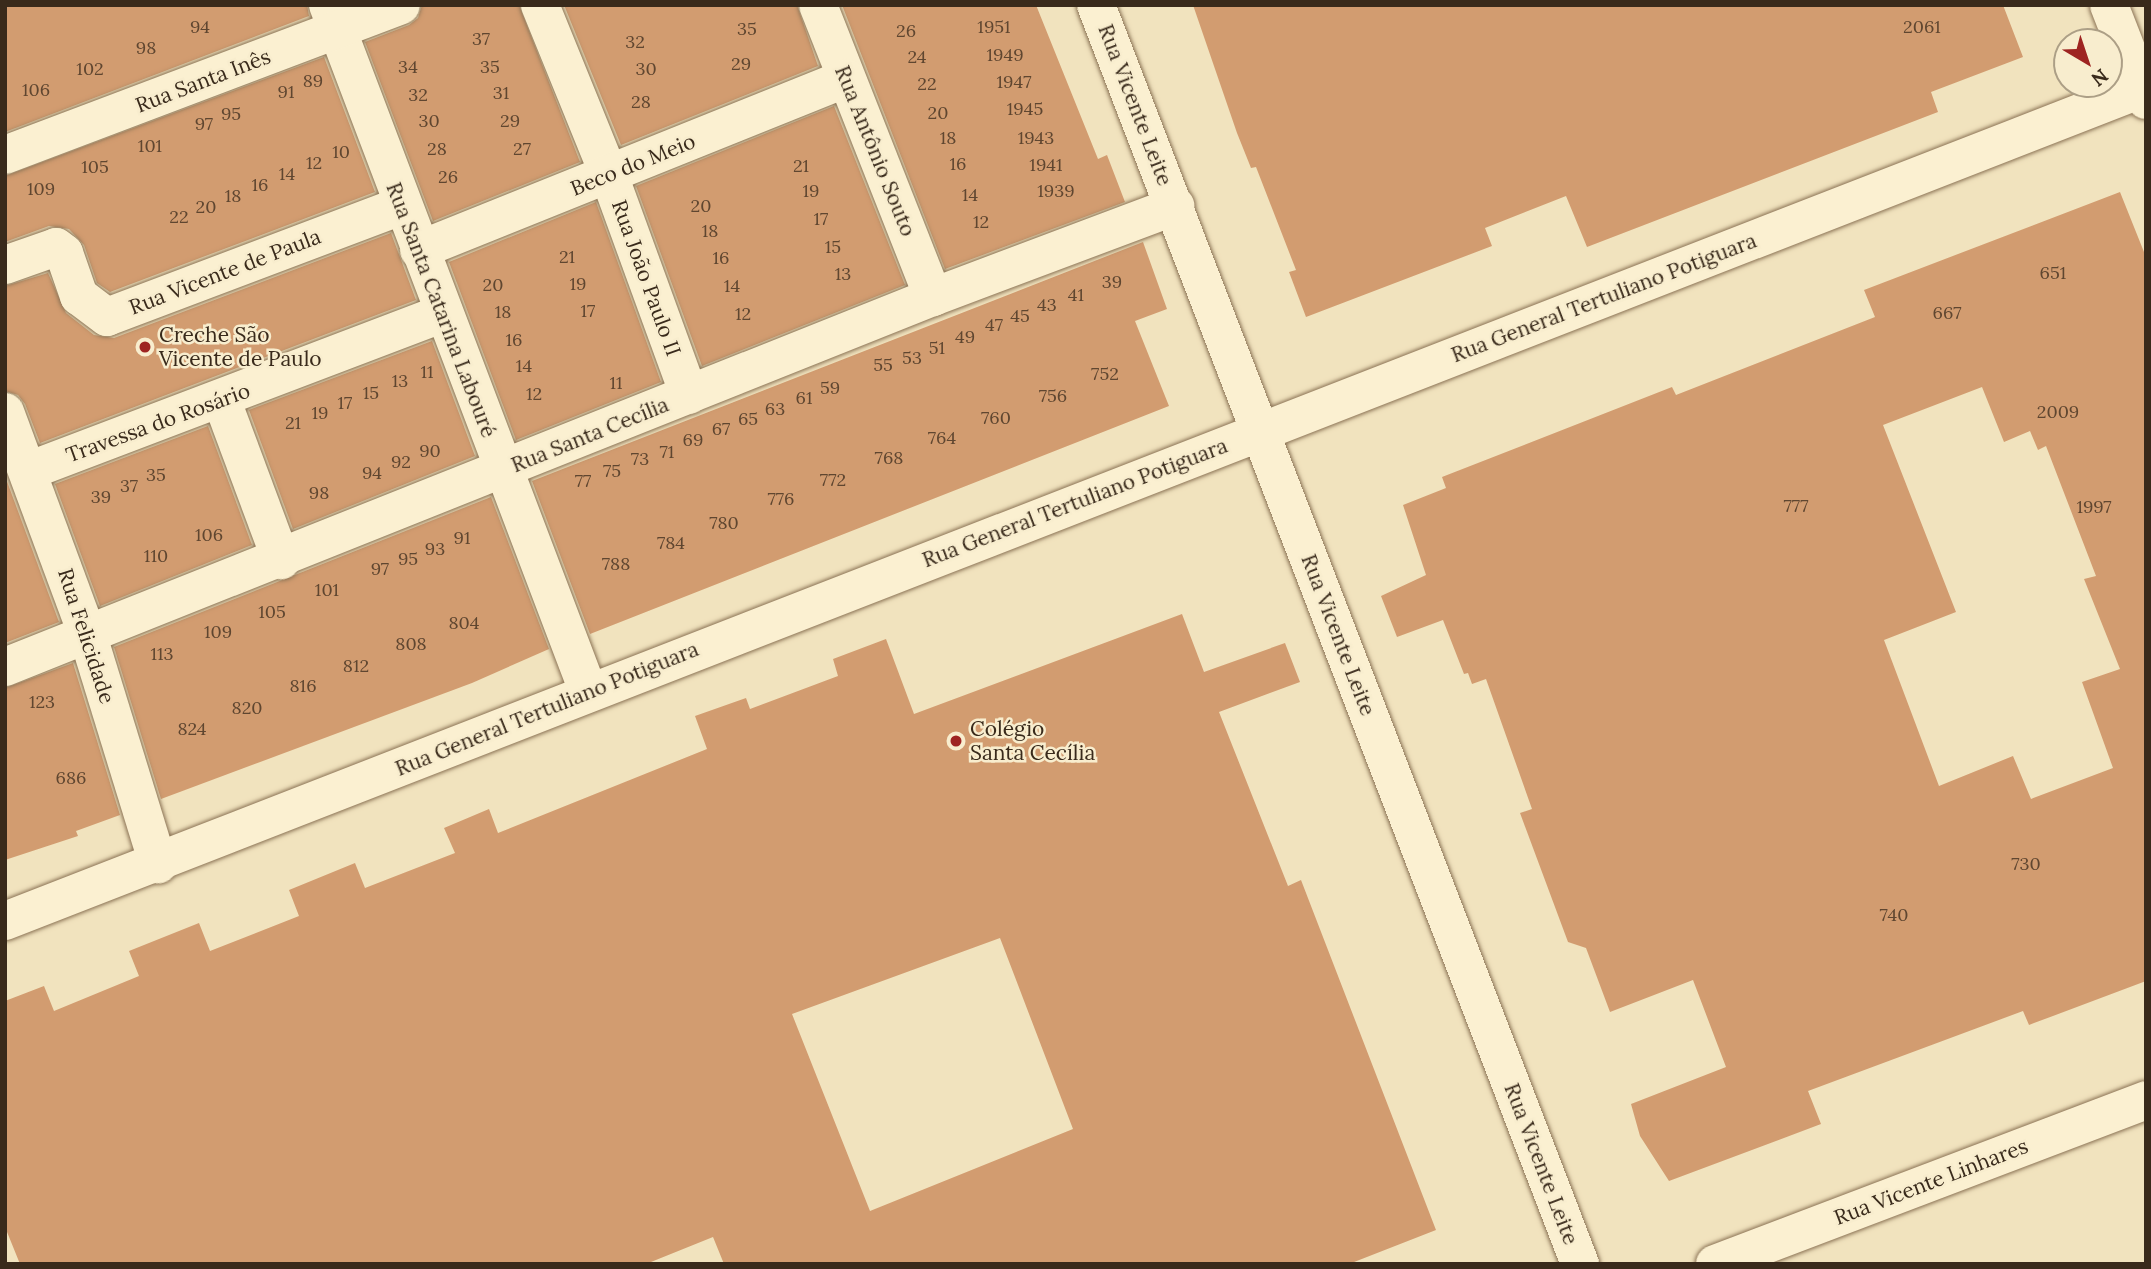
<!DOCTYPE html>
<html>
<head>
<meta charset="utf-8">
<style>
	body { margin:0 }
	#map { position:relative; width:2151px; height:1269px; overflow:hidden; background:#f1e3be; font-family:Lora,serif }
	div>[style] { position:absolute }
	.building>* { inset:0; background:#d29c70 }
	.roads { filter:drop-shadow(0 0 2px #8b7355) drop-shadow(0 0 2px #8b7355) }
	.street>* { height:38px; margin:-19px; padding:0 19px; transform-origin:19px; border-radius:19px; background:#fbf0d1 }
	.dots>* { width:19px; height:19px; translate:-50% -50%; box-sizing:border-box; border:4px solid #f8edce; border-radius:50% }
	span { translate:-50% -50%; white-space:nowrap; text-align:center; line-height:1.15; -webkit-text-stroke:5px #f8edce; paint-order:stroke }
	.number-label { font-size:18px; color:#5f4630 }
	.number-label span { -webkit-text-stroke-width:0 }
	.street-label { font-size:21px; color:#392a1b }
	.poi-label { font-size:21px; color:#392a1b }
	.left { translate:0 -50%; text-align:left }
	.frame { position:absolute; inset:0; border:7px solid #392a1b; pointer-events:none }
	.north { position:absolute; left:2053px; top:28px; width:70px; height:70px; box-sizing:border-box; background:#f8edce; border:2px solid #ac9f86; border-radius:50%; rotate:141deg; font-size:19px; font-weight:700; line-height:28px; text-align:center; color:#392a1b }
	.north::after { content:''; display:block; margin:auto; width:24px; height:32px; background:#9e2421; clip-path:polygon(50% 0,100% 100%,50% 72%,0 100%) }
</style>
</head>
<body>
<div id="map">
	<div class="building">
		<div style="clip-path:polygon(5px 5px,307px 5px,309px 16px,5px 132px)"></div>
		<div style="clip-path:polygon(422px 5px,519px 5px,580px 162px,433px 221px,365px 42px,409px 25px,418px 18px)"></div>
		<div style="clip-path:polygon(564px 5px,797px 5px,818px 66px,621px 145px)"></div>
		<div style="clip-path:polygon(842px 5px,1036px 5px,1098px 159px,1107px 155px,1125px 202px,945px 269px)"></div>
		<div style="clip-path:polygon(1193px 5px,2003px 5px,2023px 57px,1931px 92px,1938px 112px,1587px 247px,1566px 196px,1485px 228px,1492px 246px,1306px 317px,1289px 272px,1296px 270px,1256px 167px,1251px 168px,1237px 133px)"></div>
		<div style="clip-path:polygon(324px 57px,375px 192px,110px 292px,97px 283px,84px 245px,69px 229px,49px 226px,5px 242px,5px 176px)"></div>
		<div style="clip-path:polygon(834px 106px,905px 285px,702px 366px,636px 186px)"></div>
		<div style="clip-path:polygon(evenodd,2120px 192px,2146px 257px,2146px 981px,2029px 1025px,2023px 1011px,1808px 1091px,1821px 1124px,1669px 1181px,1640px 1136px,1631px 1104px,1726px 1067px,1693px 980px,1610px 1012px,1586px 948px,1568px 942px,1520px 813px,1532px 809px,1486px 679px,1472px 684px,1468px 673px,1464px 674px,1443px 620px,1397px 637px,1381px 596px,1426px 575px,1403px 505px,1446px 488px,1442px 477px,1672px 387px,1676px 395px,1875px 317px,1864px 290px,2120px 192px,1982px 387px,2004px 442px,2030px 431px,2038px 450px,2046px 446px,2096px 576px,2084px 579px,2120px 669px,2082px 682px,2113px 768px,2031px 799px,2013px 756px,1939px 786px,1884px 640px,1956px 612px,1883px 425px,1982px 387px)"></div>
		<div style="clip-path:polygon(596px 202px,661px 382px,516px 440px,449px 262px)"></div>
		<div style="clip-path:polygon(391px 233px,416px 300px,40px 443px,25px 404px,18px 395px,5px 391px,5px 286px,48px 273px,66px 313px,94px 335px,114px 338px)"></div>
		<div style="clip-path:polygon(1143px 242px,1167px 309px,1135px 321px,1169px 406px,590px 634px,532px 481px)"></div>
		<div style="clip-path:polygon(432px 341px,475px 456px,293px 529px,249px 410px)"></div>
		<div style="clip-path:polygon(208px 426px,252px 545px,100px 606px,55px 484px)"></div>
		<div style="clip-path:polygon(5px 476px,59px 622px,5px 643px)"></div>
		<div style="clip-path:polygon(491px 497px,549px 649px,472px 683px,161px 799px,114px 647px)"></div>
		<div style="clip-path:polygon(evenodd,1182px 614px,1204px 672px,1285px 643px,1300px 682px,1219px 712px,1288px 886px,1301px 880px,1436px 1230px,1349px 1264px,724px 1264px,713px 1237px,646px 1264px,20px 1264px,5px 1227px,5px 1001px,44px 986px,54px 1011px,139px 976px,129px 951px,199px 923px,210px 951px,299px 916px,289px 890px,355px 863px,365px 888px,455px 853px,444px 828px,489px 809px,498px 833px,707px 749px,695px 716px,746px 698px,750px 709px,838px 676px,833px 659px,886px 639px,914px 714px,1182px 614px,1000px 938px,1073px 1129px,870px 1211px,792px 1014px,1000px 938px)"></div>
		<div style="clip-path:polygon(73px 663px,120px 815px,76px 831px,78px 836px,5px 860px,5px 688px)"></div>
	</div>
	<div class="roads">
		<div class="street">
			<div style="left:328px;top:5px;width:734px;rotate:69.24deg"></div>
			<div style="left:540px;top:5px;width:183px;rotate:67.9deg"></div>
			<div style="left:609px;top:175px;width:234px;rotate:70deg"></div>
			<div style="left:818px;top:5px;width:314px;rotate:68.5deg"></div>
			<div style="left:1096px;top:5px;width:1349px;rotate:68.97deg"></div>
			<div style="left:2109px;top:5px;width:102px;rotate:68.7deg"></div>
			<div style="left:5px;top:155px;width:423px;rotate:-20.7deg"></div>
			<div style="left:419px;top:250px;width:460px;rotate:-21.9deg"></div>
			<div style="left:5px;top:265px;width:54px;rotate:-19.4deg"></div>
			<div style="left:56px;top:247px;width:10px;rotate:37deg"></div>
			<div style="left:64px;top:253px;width:46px;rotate:70.8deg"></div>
			<div style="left:79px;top:296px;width:35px;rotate:37deg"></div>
			<div style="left:107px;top:317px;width:313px;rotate:-20.7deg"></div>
			<div style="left:222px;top:401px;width:170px;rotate:69.6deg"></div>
			<div style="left:5px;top:412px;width:239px;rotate:69.7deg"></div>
			<div style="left:88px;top:636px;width:239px;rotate:72.9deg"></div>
			<div style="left:28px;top:471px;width:444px;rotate:-20.8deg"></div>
			<div style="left:5px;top:667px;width:999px;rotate:-21.74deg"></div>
			<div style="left:933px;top:297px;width:259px;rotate:-20.6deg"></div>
			<div style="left:5px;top:921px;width:2298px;rotate:-21.28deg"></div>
			<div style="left:1715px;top:1264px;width:461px;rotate:-20.8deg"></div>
		</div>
	</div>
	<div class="dots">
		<div style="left:145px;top:347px;background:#9e2421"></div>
		<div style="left:956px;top:741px;background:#9e2421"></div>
	</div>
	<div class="number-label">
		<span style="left:200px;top:27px">94</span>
		<span style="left:994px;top:27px">1951</span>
		<span style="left:1922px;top:27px">2061</span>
		<span style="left:747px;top:29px">35</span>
		<span style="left:906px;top:31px">26</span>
		<span style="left:481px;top:39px">37</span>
		<span style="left:635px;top:42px">32</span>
		<span style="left:146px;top:48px">98</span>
		<span style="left:1005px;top:55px">1949</span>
		<span style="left:917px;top:57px">24</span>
		<span style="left:741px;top:64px">29</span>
		<span style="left:408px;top:67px">34</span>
		<span style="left:490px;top:67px">35</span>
		<span style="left:90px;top:69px">102</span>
		<span style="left:646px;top:69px">30</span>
		<span style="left:313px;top:81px">89</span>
		<span style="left:1014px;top:82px">1947</span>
		<span style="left:927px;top:84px">22</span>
		<span style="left:36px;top:90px">106</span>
		<span style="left:286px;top:92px">91</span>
		<span style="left:501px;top:93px">31</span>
		<span style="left:418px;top:95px">32</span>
		<span style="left:641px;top:102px">28</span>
		<span style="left:1025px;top:109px">1945</span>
		<span style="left:938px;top:113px">20</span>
		<span style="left:231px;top:114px">95</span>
		<span style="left:429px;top:121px">30</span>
		<span style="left:510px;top:121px">29</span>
		<span style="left:204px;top:124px">97</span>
		<span style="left:948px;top:138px">18</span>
		<span style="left:1036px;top:138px">1943</span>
		<span style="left:150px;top:146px">101</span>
		<span style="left:437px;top:149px">28</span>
		<span style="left:522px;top:149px">27</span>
		<span style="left:341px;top:152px">10</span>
		<span style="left:314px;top:163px">12</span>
		<span style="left:958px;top:164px">16</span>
		<span style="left:1046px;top:165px">1941</span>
		<span style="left:801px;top:166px">21</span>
		<span style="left:95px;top:167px">105</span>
		<span style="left:287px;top:174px">14</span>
		<span style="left:448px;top:177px">26</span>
		<span style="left:260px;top:185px">16</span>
		<span style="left:41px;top:189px">109</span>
		<span style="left:811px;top:191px">19</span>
		<span style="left:1056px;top:191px">1939</span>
		<span style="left:970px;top:195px">14</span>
		<span style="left:233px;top:196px">18</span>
		<span style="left:701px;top:206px">20</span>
		<span style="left:206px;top:207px">20</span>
		<span style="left:179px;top:217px">22</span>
		<span style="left:821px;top:219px">17</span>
		<span style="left:981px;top:222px">12</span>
		<span style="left:710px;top:231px">18</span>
		<span style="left:833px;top:247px">15</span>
		<span style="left:567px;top:257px">21</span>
		<span style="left:721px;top:258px">16</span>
		<span style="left:2053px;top:273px">651</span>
		<span style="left:843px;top:274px">13</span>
		<span style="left:1112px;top:282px">39</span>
		<span style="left:578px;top:284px">19</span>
		<span style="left:493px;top:285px">20</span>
		<span style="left:732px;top:286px">14</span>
		<span style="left:1076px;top:295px">41</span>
		<span style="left:1047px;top:305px">43</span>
		<span style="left:588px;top:311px">17</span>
		<span style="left:503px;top:312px">18</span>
		<span style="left:1947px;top:313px">667</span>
		<span style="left:743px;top:314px">12</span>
		<span style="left:1020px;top:316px">45</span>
		<span style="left:994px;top:325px">47</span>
		<span style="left:965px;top:337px">49</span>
		<span style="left:514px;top:340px">16</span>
		<span style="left:937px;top:348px">51</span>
		<span style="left:912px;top:358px">53</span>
		<span style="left:883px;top:365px">55</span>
		<span style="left:524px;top:366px">14</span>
		<span style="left:427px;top:372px">11</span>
		<span style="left:1105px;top:374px">752</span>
		<span style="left:400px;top:381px">13</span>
		<span style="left:616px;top:383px">11</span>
		<span style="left:830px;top:388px">59</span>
		<span style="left:371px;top:393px">15</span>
		<span style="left:534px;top:394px">12</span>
		<span style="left:1053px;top:396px">756</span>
		<span style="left:804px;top:398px">61</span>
		<span style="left:345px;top:403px">17</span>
		<span style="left:775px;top:409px">63</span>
		<span style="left:2058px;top:412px">2009</span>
		<span style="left:320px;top:413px">19</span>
		<span style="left:996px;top:418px">760</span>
		<span style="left:748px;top:419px">65</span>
		<span style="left:293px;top:423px">21</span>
		<span style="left:721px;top:429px">67</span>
		<span style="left:942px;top:438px">764</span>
		<span style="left:693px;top:440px">69</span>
		<span style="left:430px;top:451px">90</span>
		<span style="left:667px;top:452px">71</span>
		<span style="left:889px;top:458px">768</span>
		<span style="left:640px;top:459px">73</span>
		<span style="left:401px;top:462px">92</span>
		<span style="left:612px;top:471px">75</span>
		<span style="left:372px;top:473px">94</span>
		<span style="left:156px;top:475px">35</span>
		<span style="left:833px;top:480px">772</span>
		<span style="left:583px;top:481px">77</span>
		<span style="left:129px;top:486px">37</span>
		<span style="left:319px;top:493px">98</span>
		<span style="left:101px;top:497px">39</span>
		<span style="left:781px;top:499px">776</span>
		<span style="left:1796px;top:506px">777</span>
		<span style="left:2094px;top:507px">1997</span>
		<span style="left:724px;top:523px">780</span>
		<span style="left:209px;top:535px">106</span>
		<span style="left:462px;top:538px">91</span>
		<span style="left:671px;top:543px">784</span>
		<span style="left:435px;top:549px">93</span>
		<span style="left:156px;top:556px">110</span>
		<span style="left:408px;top:559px">95</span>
		<span style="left:616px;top:564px">788</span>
		<span style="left:380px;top:569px">97</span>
		<span style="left:327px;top:590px">101</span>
		<span style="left:272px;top:612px">105</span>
		<span style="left:464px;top:623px">804</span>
		<span style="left:218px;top:632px">109</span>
		<span style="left:411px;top:644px">808</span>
		<span style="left:162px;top:654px">113</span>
		<span style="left:356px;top:666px">812</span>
		<span style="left:303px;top:686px">816</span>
		<span style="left:42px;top:702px">123</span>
		<span style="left:247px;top:708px">820</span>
		<span style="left:192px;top:729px">824</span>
		<span style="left:71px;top:778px">686</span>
		<span style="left:2026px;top:864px">730</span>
		<span style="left:1894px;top:915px">740</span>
	</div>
	<div class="street-label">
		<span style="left:203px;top:81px;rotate:-21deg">Rua Santa Inês</span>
		<span style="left:1135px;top:105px;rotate:69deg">Rua Vicente Leite</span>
		<span style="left:875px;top:151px;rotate:68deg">Rua Antônio Souto</span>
		<span style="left:633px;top:165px;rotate:-22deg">Beco do Meio</span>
		<span style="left:225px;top:272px;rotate:-21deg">Rua Vicente de Paula</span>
		<span style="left:646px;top:278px;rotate:70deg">Rua João Paulo II</span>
		<span style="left:1604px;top:298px;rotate:-21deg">Rua General Tertuliano Potiguara</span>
		<span style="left:441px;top:310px;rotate:69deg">Rua Santa Catarina Labouré</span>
		<span style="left:158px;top:423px;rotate:-20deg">Travessa do Rosário</span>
		<span style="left:590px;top:435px;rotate:-22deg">Rua Santa Cecília</span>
		<span style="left:1075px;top:503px;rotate:-21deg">Rua General Tertuliano Potiguara</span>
		<span style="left:1338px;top:635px;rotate:69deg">Rua Vicente Leite</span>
		<span style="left:86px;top:636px;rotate:72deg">Rua Felicidade</span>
		<span style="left:547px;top:709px;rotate:-22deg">Rua General Tertuliano Potiguara</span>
		<span style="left:1541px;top:1164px;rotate:69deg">Rua Vicente Leite</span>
		<span style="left:1931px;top:1182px;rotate:-21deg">Rua Vicente Linhares</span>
	</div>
	<div class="poi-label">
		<span class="left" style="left:159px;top:347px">Creche São<br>Vicente de Paulo</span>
		<span class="left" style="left:970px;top:741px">Colégio<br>Santa Cecília</span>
	</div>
	<div class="frame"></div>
	<div class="north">N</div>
</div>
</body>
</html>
